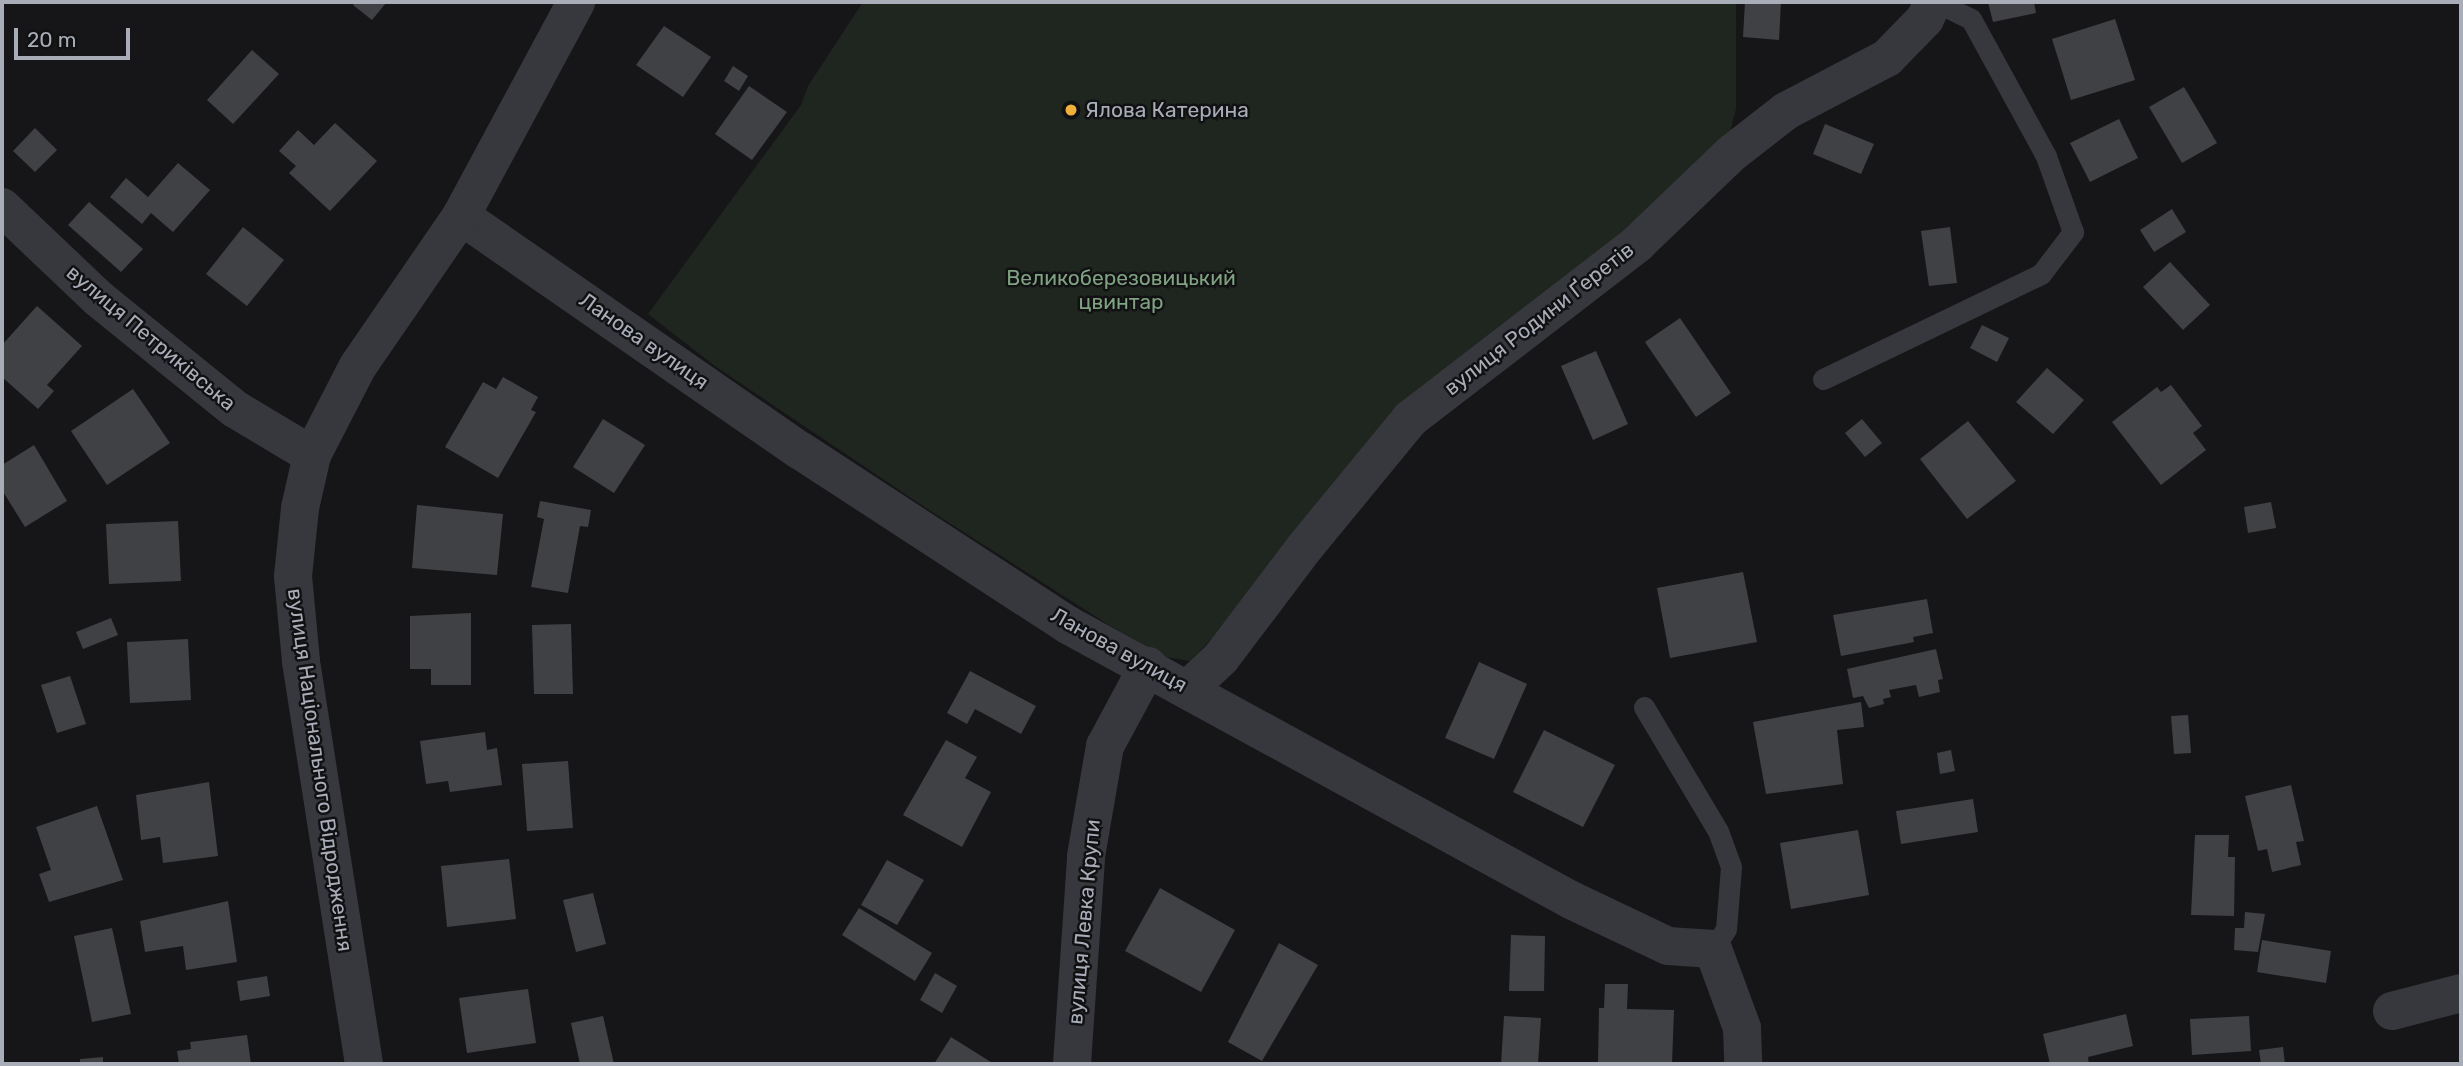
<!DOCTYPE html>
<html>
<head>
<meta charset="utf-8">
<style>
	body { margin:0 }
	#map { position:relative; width:2463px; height:1066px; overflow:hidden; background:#161618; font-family:Rubik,sans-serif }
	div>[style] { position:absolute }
	.green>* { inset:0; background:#1e261f }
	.building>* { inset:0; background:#404145 }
	.service>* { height:21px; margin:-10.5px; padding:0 10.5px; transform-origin:10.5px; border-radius:10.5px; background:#37383d }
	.minor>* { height:38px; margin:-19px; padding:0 19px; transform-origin:19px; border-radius:19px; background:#37383d }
	.tertiary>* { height:38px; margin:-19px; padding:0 19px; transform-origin:19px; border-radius:19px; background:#37383d }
	.dots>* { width:19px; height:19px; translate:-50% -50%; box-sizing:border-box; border:4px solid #111113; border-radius:50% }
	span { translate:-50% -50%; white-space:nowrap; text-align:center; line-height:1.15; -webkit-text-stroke:5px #111113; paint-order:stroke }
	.poi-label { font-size:21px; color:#a8adb8 }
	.left { translate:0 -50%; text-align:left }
	.park-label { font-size:21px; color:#7fa381 }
	.street-label { font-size:21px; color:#a8adb8 }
	.frame { position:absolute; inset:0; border:4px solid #a8adb8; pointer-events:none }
	.scale { position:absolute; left:14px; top:28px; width:116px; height:32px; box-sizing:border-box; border:4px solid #a8adb8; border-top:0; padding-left:9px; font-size:21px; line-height:24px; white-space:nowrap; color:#a8adb8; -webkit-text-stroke:5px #111113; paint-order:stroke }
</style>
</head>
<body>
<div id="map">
	<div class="green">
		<div style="clip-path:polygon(863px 2px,1736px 2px,1736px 109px,1728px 140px,1674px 190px,1563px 279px,1190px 661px,1165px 657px,1109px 625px,926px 508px,715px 366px,648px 314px,801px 105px,808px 86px)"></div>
	</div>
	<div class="building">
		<div style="clip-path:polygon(356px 2px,384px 2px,386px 3px,372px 20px,353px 5px)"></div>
		<div style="clip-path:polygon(1745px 2px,1781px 2px,1779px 40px,1743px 37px)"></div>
		<div style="clip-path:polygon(1988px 2px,2034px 2px,2036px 13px,1993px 22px)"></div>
		<div style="clip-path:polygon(2115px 19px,2135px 80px,2071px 100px,2052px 39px)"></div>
		<div style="clip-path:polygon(664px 26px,711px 57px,683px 97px,636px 65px)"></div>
		<div style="clip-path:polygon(252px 50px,279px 74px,233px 124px,207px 100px)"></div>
		<div style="clip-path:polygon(733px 66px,748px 76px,739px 91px,724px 81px)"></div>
		<div style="clip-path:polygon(749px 86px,787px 112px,752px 160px,715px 134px)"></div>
		<div style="clip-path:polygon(2184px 87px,2217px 143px,2182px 163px,2149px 107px)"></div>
		<div style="clip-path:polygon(2119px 119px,2138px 158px,2090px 182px,2070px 143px)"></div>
		<div style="clip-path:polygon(335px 123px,377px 161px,330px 211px,289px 173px,296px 166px,279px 151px,298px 130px,314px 145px)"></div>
		<div style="clip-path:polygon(1825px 124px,1874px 144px,1861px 174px,1813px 154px)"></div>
		<div style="clip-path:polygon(35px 128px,57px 150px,35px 172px,13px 151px)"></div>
		<div style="clip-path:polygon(178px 163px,210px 190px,173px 232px,151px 213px,142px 224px,110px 197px,126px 178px,148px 197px)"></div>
		<div style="clip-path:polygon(89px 202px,143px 249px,121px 272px,68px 225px)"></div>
		<div style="clip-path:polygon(2172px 209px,2186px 232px,2154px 252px,2140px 230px)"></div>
		<div style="clip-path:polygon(243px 227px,284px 260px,247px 306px,206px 274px)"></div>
		<div style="clip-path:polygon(1950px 227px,1957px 283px,1929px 286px,1921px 231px)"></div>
		<div style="clip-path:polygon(2170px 262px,2210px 305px,2183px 330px,2143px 287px)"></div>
		<div style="clip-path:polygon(37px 306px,82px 346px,47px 385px,54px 391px,38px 409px,2px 377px,2px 345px)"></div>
		<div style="clip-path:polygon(1680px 318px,1731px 393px,1696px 417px,1645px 342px)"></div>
		<div style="clip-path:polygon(1982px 325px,2009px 338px,1997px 362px,1970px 348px)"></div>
		<div style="clip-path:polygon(1596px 351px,1628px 424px,1593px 440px,1561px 366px)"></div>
		<div style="clip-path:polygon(2047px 368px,2084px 400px,2053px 434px,2016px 402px)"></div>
		<div style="clip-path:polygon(503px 377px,538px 397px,531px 410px,536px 412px,498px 478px,445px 447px,483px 382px,496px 389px)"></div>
		<div style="clip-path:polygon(2171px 385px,2202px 426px,2193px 433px,2206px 450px,2161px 485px,2112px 422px,2157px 387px,2161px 392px)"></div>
		<div style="clip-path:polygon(133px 389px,170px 443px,107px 485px,71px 431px)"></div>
		<div style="clip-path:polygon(603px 419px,645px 445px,614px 493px,573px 467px)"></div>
		<div style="clip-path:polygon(1862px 419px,1882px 443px,1865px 457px,1845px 433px)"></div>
		<div style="clip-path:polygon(1968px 421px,2016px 481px,1967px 519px,1920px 459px)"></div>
		<div style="clip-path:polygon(34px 445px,67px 501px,25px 527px,2px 490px,2px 465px)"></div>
		<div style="clip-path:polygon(540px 501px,591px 510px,588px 527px,580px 526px,568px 593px,531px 587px,544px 519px,537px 517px)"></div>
		<div style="clip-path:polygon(2271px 502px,2276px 528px,2248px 533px,2244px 507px)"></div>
		<div style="clip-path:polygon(417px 505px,503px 514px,497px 575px,412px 568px)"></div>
		<div style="clip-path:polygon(178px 521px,181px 581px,109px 584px,106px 524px)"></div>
		<div style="clip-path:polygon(1743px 572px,1757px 642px,1670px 658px,1657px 588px)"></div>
		<div style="clip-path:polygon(1927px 599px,1933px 633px,1913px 637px,1914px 642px,1841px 656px,1833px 615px)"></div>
		<div style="clip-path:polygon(471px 613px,471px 685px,431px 685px,431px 669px,410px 669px,410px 616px)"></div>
		<div style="clip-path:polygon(111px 618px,118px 635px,83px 649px,76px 632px)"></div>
		<div style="clip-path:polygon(571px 624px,573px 694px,534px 694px,532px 625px)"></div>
		<div style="clip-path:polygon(188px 639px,191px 700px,130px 703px,127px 642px)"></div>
		<div style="clip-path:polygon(1936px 649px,1943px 679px,1938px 680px,1940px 692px,1919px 697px,1916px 685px,1889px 690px,1891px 697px,1883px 699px,1884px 704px,1869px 708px,1863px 696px,1853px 698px,1847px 669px)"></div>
		<div style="clip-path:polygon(1479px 662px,1527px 684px,1494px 759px,1445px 738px)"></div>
		<div style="clip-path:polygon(970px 671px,1036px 706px,1021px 734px,975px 709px,967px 724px,947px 713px)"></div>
		<div style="clip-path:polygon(70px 676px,86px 724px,57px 733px,41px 685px)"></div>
		<div style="clip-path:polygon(1861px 702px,1864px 727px,1837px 730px,1843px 784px,1766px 794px,1753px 722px)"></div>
		<div style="clip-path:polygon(2188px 715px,2191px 753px,2174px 754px,2171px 716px)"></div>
		<div style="clip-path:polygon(1544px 730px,1615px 765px,1583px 827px,1513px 792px)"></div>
		<div style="clip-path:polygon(485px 732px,487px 750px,497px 748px,502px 785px,450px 792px,448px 781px,426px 784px,420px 741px)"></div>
		<div style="clip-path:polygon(946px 740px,977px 757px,965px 778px,991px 792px,962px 847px,903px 815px)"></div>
		<div style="clip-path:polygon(1951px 750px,1955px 771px,1940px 774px,1937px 753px)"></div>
		<div style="clip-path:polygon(568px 761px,573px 828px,527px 831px,522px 764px)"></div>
		<div style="clip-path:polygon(209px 782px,218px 856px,163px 863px,160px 837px,141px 840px,136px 795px)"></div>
		<div style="clip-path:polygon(2291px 785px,2304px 841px,2296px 842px,2301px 865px,2272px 872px,2267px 849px,2258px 851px,2245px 796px)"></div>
		<div style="clip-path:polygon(1973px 799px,1978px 832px,1901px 844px,1896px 811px)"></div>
		<div style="clip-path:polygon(97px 806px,123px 880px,49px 902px,39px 874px,51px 870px,36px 827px)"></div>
		<div style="clip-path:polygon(1858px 830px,1869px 895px,1791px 909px,1780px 843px)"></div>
		<div style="clip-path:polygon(2195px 835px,2229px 835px,2228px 857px,2235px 857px,2234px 916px,2191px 915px)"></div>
		<div style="clip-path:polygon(509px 859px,516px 919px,447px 927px,441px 866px)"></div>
		<div style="clip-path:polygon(887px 860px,924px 880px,897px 925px,861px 905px)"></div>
		<div style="clip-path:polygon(1160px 888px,1235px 930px,1201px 992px,1125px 951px)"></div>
		<div style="clip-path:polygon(593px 893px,606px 944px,576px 952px,563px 900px)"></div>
		<div style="clip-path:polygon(228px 901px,237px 962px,186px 970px,183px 946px,145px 952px,140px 921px)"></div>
		<div style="clip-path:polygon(859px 908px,932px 953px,915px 981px,842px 935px)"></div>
		<div style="clip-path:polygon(2245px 912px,2265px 914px,2258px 952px,2234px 950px,2235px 928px,2244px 928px)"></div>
		<div style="clip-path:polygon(112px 928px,131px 1014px,92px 1022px,74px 936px)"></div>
		<div style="clip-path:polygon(1511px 935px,1545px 936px,1544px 991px,1509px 991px)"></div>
		<div style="clip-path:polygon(2262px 940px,2331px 951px,2326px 983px,2257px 972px)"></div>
		<div style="clip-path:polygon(1279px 943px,1318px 965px,1262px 1061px,1228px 1042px)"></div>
		<div style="clip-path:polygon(935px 973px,957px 986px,942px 1013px,920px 1000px)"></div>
		<div style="clip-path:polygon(267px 976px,270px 996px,240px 1001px,237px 981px)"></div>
		<div style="clip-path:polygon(1605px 984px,1628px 984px,1627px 1009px,1674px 1010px,1672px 1064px,1598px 1064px,1599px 1008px,1604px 1008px)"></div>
		<div style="clip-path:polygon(528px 989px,536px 1043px,467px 1053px,459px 998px)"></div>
		<div style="clip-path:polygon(2126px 1014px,2133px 1046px,2088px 1057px,2089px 1064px,2050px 1064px,2043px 1034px)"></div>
		<div style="clip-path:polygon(603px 1016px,614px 1064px,580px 1064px,571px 1023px)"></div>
		<div style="clip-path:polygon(1504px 1016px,1541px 1018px,1538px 1064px,1501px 1064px)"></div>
		<div style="clip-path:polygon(2249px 1016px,2251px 1051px,2192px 1055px,2190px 1019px)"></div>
		<div style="clip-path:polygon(247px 1035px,251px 1064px,179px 1064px,177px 1051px,191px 1049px,190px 1042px)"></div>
		<div style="clip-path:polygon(951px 1037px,994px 1064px,934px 1064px)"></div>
		<div style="clip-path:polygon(2283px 1047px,2285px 1064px,2261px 1064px,2259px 1050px)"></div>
		<div style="clip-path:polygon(103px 1057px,103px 1064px,80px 1064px,80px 1059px)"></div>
	</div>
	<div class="service">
		<div style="left:1823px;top:379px;width:242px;rotate:-25.7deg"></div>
		<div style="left:2041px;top:274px;width:53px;rotate:-52.7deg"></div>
		<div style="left:2073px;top:232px;width:81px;rotate:-109.6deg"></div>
		<div style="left:2046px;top:156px;width:156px;rotate:-118.7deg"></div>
		<div style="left:1971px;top:19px;width:39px;rotate:-154deg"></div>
		<div style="left:1644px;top:707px;width:144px;rotate:59.2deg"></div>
		<div style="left:1718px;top:831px;width:38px;rotate:70deg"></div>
		<div style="left:1731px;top:867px;width:62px;rotate:94.6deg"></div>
		<div style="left:1726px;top:929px;width:24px;rotate:123deg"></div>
	</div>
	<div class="minor">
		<div style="left:2px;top:207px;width:134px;rotate:43.5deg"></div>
		<div style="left:99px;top:299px;width:175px;rotate:39deg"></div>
		<div style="left:235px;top:409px;width:90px;rotate:30.9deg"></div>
		<div style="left:461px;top:216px;width:413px;rotate:34.7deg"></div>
		<div style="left:801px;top:451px;width:319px;rotate:33.1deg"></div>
		<div style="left:1068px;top:625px;width:573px;rotate:28.67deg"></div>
		<div style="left:1571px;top:900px;width:107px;rotate:25.4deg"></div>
		<div style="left:1668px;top:946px;width:45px;rotate:3.8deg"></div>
		<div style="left:1713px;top:949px;width:84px;rotate:69.8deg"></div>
		<div style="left:1742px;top:1028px;width:36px;rotate:88deg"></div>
		<div style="left:1189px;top:688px;width:44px;rotate:-43.2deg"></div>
		<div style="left:1221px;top:658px;width:139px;rotate:-52.9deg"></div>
		<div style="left:1305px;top:547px;width:166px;rotate:-50.6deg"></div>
		<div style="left:1410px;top:419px;width:287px;rotate:-37.6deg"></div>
		<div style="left:1637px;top:244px;width:132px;rotate:-43.8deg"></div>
		<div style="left:1732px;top:153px;width:68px;rotate:-37.9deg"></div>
		<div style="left:1786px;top:111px;width:114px;rotate:-27.7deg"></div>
		<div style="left:1887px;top:58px;width:54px;rotate:-45.7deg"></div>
		<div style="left:1925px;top:19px;width:19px;rotate:-65deg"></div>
		<div style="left:2392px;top:1011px;width:71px;rotate:-14.6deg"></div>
		<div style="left:1072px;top:1064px;width:208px;rotate:-86.1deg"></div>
		<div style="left:1086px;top:856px;width:112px;rotate:-80.2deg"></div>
		<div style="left:1105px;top:746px;width:91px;rotate:-61.7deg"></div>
	</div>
	<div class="tertiary">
		<div style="left:364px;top:1064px;width:408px;rotate:-98.9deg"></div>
		<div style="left:301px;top:661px;width:85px;rotate:-95.4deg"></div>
		<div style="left:293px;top:576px;width:68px;rotate:-84.1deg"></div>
		<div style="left:300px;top:508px;width:54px;rotate:-77.2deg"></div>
		<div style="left:312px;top:455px;width:100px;rotate:-62.7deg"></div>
		<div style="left:358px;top:366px;width:182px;rotate:-55.5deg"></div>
		<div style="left:461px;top:216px;width:243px;rotate:-61.7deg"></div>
	</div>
	<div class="dots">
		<div style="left:1071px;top:110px;background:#f2b134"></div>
	</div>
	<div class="poi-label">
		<span class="left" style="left:1085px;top:110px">Ялова Катерина</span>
	</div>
	<div class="park-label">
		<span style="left:1121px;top:290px">Великоберезовицький<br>цвинтар</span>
	</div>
	<div class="street-label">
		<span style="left:1539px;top:319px;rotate:-38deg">вулиця Родини Ґеретів</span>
		<span style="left:151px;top:338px;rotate:40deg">вулиця Петриківська</span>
		<span style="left:644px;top:341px;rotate:35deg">Ланова вулиця</span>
		<span style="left:1119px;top:650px;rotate:29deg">Ланова вулиця</span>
		<span style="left:320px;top:770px;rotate:82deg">вулиця Національного Відродження</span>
		<span style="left:1084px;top:922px;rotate:-85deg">вулиця Левка Крупи</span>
	</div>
	<div class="frame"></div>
	<div class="scale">20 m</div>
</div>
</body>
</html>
